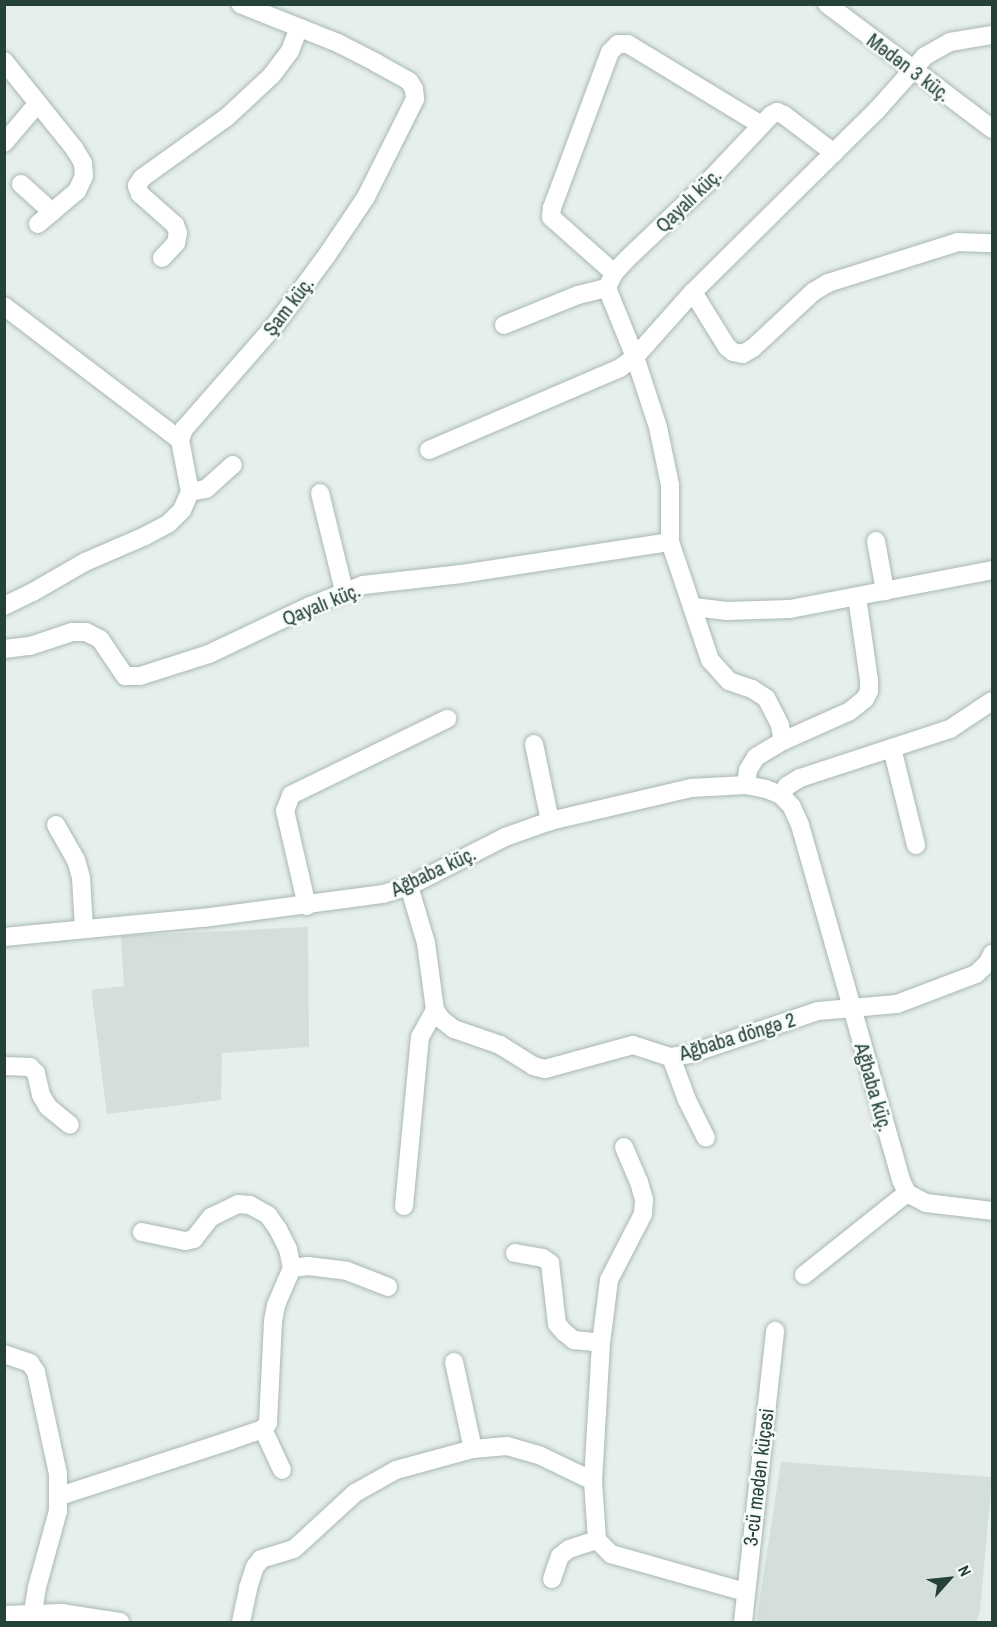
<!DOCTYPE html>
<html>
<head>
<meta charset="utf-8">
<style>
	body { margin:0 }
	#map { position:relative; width:997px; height:1627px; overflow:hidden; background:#e6efeb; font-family:"Archivo Narrow",sans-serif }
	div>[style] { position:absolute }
	.built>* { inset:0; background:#d4dfda }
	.roads { filter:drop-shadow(0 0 2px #a8b8b2) drop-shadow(0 0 2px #a8b8b2) }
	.minor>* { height:18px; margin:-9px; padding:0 9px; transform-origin:9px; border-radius:9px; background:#fff }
	.tertiary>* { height:18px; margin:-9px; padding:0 9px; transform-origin:9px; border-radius:9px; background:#fff }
	.secondary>* { height:18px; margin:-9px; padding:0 9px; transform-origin:9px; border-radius:9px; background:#fff }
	span { translate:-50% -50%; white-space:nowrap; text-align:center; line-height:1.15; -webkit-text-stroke:5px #f7fbf9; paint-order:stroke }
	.street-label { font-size:20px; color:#24423a }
	.frame { position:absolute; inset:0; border:6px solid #24423a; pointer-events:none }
	.north { position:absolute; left:919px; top:1549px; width:60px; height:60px; -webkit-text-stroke:4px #f7fbf9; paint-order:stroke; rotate:63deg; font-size:16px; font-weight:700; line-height:24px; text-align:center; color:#24423a }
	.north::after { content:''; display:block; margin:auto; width:21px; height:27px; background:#24423a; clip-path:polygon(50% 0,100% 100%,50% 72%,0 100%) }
</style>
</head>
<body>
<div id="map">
	<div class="built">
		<div style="clip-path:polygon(308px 927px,309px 1047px,222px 1053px,221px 1100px,107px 1114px,91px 990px,124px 986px,121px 936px)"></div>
		<div style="clip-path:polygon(781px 1462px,992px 1477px,980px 1611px,976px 1622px,756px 1622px)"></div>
	</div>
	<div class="roads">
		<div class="minor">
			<div style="left:4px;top:61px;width:112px;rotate:51.2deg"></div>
			<div style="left:74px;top:148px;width:17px;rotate:59deg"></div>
			<div style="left:83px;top:163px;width:13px;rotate:86deg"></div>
			<div style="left:84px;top:176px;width:17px;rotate:115deg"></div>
			<div style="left:77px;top:191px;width:51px;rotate:139.8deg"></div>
			<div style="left:4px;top:143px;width:52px;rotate:-49.6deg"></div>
			<div style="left:21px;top:184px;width:42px;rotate:42.1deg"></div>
			<div style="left:162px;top:258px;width:21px;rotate:-47deg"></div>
			<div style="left:176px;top:243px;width:10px;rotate:-79deg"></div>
			<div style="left:178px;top:233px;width:9px;rotate:-111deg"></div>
			<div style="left:175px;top:225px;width:47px;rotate:-138.5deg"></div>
			<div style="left:140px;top:194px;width:9px;rotate:-111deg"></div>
			<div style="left:137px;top:186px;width:9px;rotate:-58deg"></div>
			<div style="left:142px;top:178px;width:105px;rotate:-35.7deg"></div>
			<div style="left:227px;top:117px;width:62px;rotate:-43deg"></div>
			<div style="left:272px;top:75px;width:30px;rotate:-53deg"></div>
			<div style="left:290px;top:51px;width:25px;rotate:-69deg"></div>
			<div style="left:614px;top:273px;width:84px;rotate:-138.4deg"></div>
			<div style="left:551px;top:217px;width:9px;rotate:-84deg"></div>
			<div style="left:552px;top:208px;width:166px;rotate:-69.6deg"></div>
			<div style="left:610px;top:52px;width:11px;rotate:-45deg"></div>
			<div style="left:618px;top:44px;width:10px"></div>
			<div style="left:628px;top:44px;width:156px;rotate:31.3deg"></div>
			<div style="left:693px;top:292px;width:65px;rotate:58.3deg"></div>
			<div style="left:727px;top:347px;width:8px;rotate:40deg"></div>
			<div style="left:733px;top:352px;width:10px;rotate:11deg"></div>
			<div style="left:743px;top:354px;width:12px;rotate:-31deg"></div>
			<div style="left:753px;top:348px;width:82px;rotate:-43deg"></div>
			<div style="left:813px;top:292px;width:17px;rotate:-31deg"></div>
			<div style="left:828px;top:283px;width:136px;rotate:-17.5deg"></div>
			<div style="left:958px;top:242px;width:34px;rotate:2deg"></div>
			<div style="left:4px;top:306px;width:221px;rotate:37.3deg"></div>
			<div style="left:504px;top:325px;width:80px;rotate:-22.1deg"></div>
			<div style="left:578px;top:295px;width:30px;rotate:-14deg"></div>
			<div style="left:429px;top:450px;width:208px;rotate:-23.2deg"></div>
			<div style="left:620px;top:368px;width:19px;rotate:-36deg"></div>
			<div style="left:635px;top:357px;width:87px;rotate:-48.3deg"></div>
			<div style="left:693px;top:292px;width:259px;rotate:-44.7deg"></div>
			<div style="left:877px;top:110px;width:72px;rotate:-48.4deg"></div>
			<div style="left:925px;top:56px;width:29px;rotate:-29deg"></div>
			<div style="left:950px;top:42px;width:43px;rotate:-9.5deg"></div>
			<div style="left:190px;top:492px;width:16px;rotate:-11deg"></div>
			<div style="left:206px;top:489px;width:36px;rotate:-42deg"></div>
			<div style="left:320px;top:493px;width:101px;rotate:76.2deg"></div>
			<div style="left:876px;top:541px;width:51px;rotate:79.8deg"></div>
			<div style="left:4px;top:606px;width:32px;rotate:-26deg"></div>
			<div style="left:33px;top:592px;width:60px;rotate:-30deg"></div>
			<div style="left:85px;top:562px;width:65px;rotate:-23.4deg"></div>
			<div style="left:145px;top:536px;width:27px;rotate:-28deg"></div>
			<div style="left:169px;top:523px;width:18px;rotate:-45deg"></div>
			<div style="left:182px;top:510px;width:20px;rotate:-66deg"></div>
			<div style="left:190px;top:492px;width:53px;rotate:-100.9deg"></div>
			<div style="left:180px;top:440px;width:12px;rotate:-70deg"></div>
			<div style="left:184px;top:429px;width:140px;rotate:-48.8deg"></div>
			<div style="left:276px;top:324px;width:86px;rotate:-53.5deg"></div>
			<div style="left:327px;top:255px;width:70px;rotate:-56.1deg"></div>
			<div style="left:366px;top:197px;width:110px;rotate:-63.4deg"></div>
			<div style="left:415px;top:99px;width:10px;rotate:-96deg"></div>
			<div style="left:414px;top:89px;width:9px;rotate:-122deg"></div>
			<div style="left:409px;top:81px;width:37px;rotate:-151deg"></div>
			<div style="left:377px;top:63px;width:44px;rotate:-152.9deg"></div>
			<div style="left:338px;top:43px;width:105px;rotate:-158.3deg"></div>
			<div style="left:694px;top:607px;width:33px;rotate:7deg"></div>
			<div style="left:727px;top:611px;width:63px;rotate:-1.8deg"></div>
			<div style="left:790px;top:609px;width:206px;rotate:-10.9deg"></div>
			<div style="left:4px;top:649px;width:26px;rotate:-7deg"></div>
			<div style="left:30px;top:646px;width:44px;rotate:-18.4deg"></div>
			<div style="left:72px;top:632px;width:14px"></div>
			<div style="left:86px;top:632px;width:16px;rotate:27deg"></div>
			<div style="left:100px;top:639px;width:45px;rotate:56deg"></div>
			<div style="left:125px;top:676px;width:15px"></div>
			<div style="left:140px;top:676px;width:72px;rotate:-17.7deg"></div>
			<div style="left:209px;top:654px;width:112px;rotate:-25.4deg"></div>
			<div style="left:310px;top:606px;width:57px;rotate:-21.6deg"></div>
			<div style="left:363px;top:585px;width:99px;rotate:-6.4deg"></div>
			<div style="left:461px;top:574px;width:211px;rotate:-8.7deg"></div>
			<div style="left:783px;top:741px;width:16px;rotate:-101deg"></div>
			<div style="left:780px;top:725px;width:30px;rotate:-117deg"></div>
			<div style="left:766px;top:698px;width:17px;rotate:-147deg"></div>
			<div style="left:752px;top:689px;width:24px;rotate:-161deg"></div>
			<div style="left:729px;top:681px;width:28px;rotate:-132deg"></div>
			<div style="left:710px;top:660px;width:125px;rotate:-108.7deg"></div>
			<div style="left:670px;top:542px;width:57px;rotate:-90deg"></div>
			<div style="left:670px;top:485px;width:59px;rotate:-101.7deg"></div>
			<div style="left:658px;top:427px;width:74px;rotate:-108.2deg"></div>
			<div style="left:635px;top:357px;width:74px;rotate:-112.1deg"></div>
			<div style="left:607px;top:288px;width:17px;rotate:-65deg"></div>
			<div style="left:614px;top:273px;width:19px;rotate:-47deg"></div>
			<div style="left:627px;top:259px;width:110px;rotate:-43.5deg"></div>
			<div style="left:707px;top:183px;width:93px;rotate:-46.7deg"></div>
			<div style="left:771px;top:115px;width:7px;rotate:-27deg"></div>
			<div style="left:777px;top:112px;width:8px;rotate:23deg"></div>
			<div style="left:784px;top:115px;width:63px;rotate:37.2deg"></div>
			<div style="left:534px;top:744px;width:79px;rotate:78.3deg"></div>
			<div style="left:892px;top:748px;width:100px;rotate:76.1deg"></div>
			<div style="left:746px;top:785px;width:15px;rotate:-82deg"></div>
			<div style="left:748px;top:770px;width:15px;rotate:-58deg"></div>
			<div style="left:756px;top:757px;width:31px;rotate:-31deg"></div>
			<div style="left:783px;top:741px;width:73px;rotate:-24.1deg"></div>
			<div style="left:850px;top:711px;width:19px;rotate:-39deg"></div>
			<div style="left:865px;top:699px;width:9px;rotate:-63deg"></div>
			<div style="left:869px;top:691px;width:11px;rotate:-90deg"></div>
			<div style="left:869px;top:680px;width:84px;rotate:-98.2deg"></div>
			<div style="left:781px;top:795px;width:11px;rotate:-56deg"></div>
			<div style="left:787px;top:786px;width:15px;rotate:-32deg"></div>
			<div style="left:800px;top:778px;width:158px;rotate:-18.1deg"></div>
			<div style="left:950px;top:729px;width:50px;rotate:-33.7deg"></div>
			<div style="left:56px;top:825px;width:40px;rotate:60.3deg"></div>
			<div style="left:76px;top:860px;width:19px;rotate:74deg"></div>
			<div style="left:81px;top:878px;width:50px;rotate:86.6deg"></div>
			<div style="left:409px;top:886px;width:59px;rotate:73.4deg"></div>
			<div style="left:426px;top:943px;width:68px;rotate:82.3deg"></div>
			<div style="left:435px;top:1010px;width:11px;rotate:56deg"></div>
			<div style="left:441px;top:1019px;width:16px;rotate:38deg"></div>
			<div style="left:454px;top:1029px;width:49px;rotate:19.2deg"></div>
			<div style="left:500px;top:1045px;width:39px;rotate:32deg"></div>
			<div style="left:533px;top:1066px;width:12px;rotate:14deg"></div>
			<div style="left:545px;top:1069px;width:91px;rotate:-15.3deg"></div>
			<div style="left:633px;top:1045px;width:40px;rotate:18deg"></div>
			<div style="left:671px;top:1057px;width:19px;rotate:-9deg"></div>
			<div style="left:690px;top:1054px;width:135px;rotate:-18.6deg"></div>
			<div style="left:818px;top:1011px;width:79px;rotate:-5.1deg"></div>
			<div style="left:897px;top:1004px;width:85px;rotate:-20.8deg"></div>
			<div style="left:976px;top:974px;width:16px;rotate:-43deg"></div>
			<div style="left:988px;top:963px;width:10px;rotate:-66deg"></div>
			<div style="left:307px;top:906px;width:98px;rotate:-103deg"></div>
			<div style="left:285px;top:811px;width:17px;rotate:-69deg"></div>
			<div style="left:291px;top:795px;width:174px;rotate:-26deg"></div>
			<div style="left:4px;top:937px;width:200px;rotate:-5.5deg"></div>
			<div style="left:203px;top:918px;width:182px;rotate:-7.6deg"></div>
			<div style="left:383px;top:894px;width:27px;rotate:-17deg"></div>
			<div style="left:409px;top:886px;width:108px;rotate:-27deg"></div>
			<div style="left:505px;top:837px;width:48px;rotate:-19.6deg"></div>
			<div style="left:550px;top:821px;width:145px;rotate:-13.2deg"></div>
			<div style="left:691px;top:788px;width:55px;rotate:-3.1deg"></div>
			<div style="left:746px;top:785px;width:20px;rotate:11deg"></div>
			<div style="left:766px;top:789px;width:16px;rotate:22deg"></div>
			<div style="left:781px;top:795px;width:16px;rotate:47deg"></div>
			<div style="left:792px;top:807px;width:20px;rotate:66deg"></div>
			<div style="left:800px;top:825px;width:369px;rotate:74.1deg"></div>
			<div style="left:901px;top:1180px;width:14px;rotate:65deg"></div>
			<div style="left:907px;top:1193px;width:21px;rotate:28deg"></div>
			<div style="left:926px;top:1203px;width:66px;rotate:6.9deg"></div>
			<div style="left:671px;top:1057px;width:46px;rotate:69.6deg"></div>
			<div style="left:687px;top:1100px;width:42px;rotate:63.4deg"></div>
			<div style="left:4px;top:1066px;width:26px;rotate:2deg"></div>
			<div style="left:30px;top:1067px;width:8px;rotate:45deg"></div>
			<div style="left:36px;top:1073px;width:23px;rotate:77deg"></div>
			<div style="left:41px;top:1095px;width:14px;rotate:60deg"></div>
			<div style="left:48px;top:1107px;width:28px;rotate:39deg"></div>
			<div style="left:624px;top:1147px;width:38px;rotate:67deg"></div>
			<div style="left:639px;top:1182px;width:19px;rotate:74deg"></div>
			<div style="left:644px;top:1200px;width:14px;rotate:94deg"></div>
			<div style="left:643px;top:1214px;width:74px;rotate:117.3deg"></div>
			<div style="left:609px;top:1280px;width:64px;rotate:97.2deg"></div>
			<div style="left:601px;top:1343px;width:138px;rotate:93.3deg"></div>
			<div style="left:593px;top:1481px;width:59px;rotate:86.1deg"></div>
			<div style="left:597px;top:1540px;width:20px;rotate:45deg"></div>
			<div style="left:611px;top:1554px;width:139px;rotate:15.8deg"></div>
			<div style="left:404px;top:1206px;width:170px;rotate:-84.6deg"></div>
			<div style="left:420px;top:1037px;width:31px;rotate:-61deg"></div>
			<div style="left:515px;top:1253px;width:28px;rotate:10deg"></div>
			<div style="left:543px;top:1258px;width:9px;rotate:36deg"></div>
			<div style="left:550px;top:1263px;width:61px;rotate:83.5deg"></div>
			<div style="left:557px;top:1324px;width:11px;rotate:49deg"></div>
			<div style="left:564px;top:1332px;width:13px;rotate:39deg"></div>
			<div style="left:574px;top:1340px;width:27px;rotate:6deg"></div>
			<div style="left:292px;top:1268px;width:16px;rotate:-7deg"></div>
			<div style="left:308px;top:1266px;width:39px;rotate:7deg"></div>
			<div style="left:347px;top:1271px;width:44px;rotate:21.3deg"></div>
			<div style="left:804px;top:1275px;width:132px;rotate:-38.5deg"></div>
			<div style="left:4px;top:1354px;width:28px;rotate:19deg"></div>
			<div style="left:30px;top:1363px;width:11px;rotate:56deg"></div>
			<div style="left:36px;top:1372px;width:104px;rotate:77.8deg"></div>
			<div style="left:58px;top:1474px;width:37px;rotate:90deg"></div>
			<div style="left:58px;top:1511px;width:79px;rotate:105.4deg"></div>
			<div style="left:37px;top:1587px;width:26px;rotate:99deg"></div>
			<div style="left:454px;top:1362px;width:89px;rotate:77.7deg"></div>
			<div style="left:263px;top:1429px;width:45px;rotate:65.1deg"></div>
			<div style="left:60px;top:1496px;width:180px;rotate:-18.1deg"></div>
			<div style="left:231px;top:1440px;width:34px;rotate:-19deg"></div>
			<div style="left:263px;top:1429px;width:8px;rotate:-50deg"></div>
			<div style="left:268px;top:1423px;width:102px;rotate:-87.2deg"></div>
			<div style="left:273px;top:1321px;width:16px;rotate:-79deg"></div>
			<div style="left:276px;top:1305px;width:40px;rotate:-66.6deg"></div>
			<div style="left:292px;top:1268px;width:19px;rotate:-102deg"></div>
			<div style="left:288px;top:1249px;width:22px;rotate:-117deg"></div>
			<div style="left:278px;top:1229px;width:17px;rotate:-126deg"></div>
			<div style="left:268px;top:1215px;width:21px;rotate:-151deg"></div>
			<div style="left:250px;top:1205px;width:12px;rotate:-175deg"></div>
			<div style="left:238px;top:1204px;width:30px;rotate:154deg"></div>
			<div style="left:211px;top:1217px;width:28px;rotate:128deg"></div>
			<div style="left:194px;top:1239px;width:9px;rotate:167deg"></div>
			<div style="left:185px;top:1241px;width:44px;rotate:-168.2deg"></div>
			<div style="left:552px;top:1579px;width:24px;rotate:-71deg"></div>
			<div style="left:560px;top:1556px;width:11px;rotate:-38deg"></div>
			<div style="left:569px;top:1549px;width:29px;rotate:-18deg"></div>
			<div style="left:241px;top:1622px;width:35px;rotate:-78deg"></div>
			<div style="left:248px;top:1588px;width:22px;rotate:-72deg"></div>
			<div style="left:255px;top:1567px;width:10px;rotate:-53deg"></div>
			<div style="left:261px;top:1559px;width:34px;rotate:-17deg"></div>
			<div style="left:294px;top:1549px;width:83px;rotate:-42.6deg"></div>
			<div style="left:355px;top:1493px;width:47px;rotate:-29.3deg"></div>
			<div style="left:396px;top:1470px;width:80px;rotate:-15.3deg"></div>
			<div style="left:473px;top:1449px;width:34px;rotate:-5deg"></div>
			<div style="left:507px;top:1446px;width:35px;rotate:16deg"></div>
			<div style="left:541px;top:1456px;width:58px;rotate:25.7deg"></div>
			<div style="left:743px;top:1622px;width:293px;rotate:-83.7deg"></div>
		</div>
		<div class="tertiary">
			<div style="left:4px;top:1615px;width:58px;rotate:-2deg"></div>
			<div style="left:62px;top:1613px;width:59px;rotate:8.8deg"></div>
		</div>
		<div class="secondary">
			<div style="left:827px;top:4px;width:207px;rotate:37.1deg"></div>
		</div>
	</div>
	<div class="street-label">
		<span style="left:909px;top:67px;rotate:37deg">Mədən 3 küç.</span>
		<span style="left:688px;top:200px;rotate:-44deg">Qayalı küç.</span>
		<span style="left:288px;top:306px;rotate:-52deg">Şam küç.</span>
		<span style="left:321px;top:604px;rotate:-22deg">Qayalı küç.</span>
		<span style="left:433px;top:871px;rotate:-25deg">Ağbaba küç.</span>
		<span style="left:737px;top:1036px;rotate:-17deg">Ağbaba döngə 2</span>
		<span style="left:874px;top:1087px;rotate:74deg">Ağbaba küç.</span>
		<span style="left:758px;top:1477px;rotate:-83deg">3-cü mədən küçəsi</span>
	</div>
	<div class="frame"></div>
	<div class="north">N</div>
</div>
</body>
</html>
